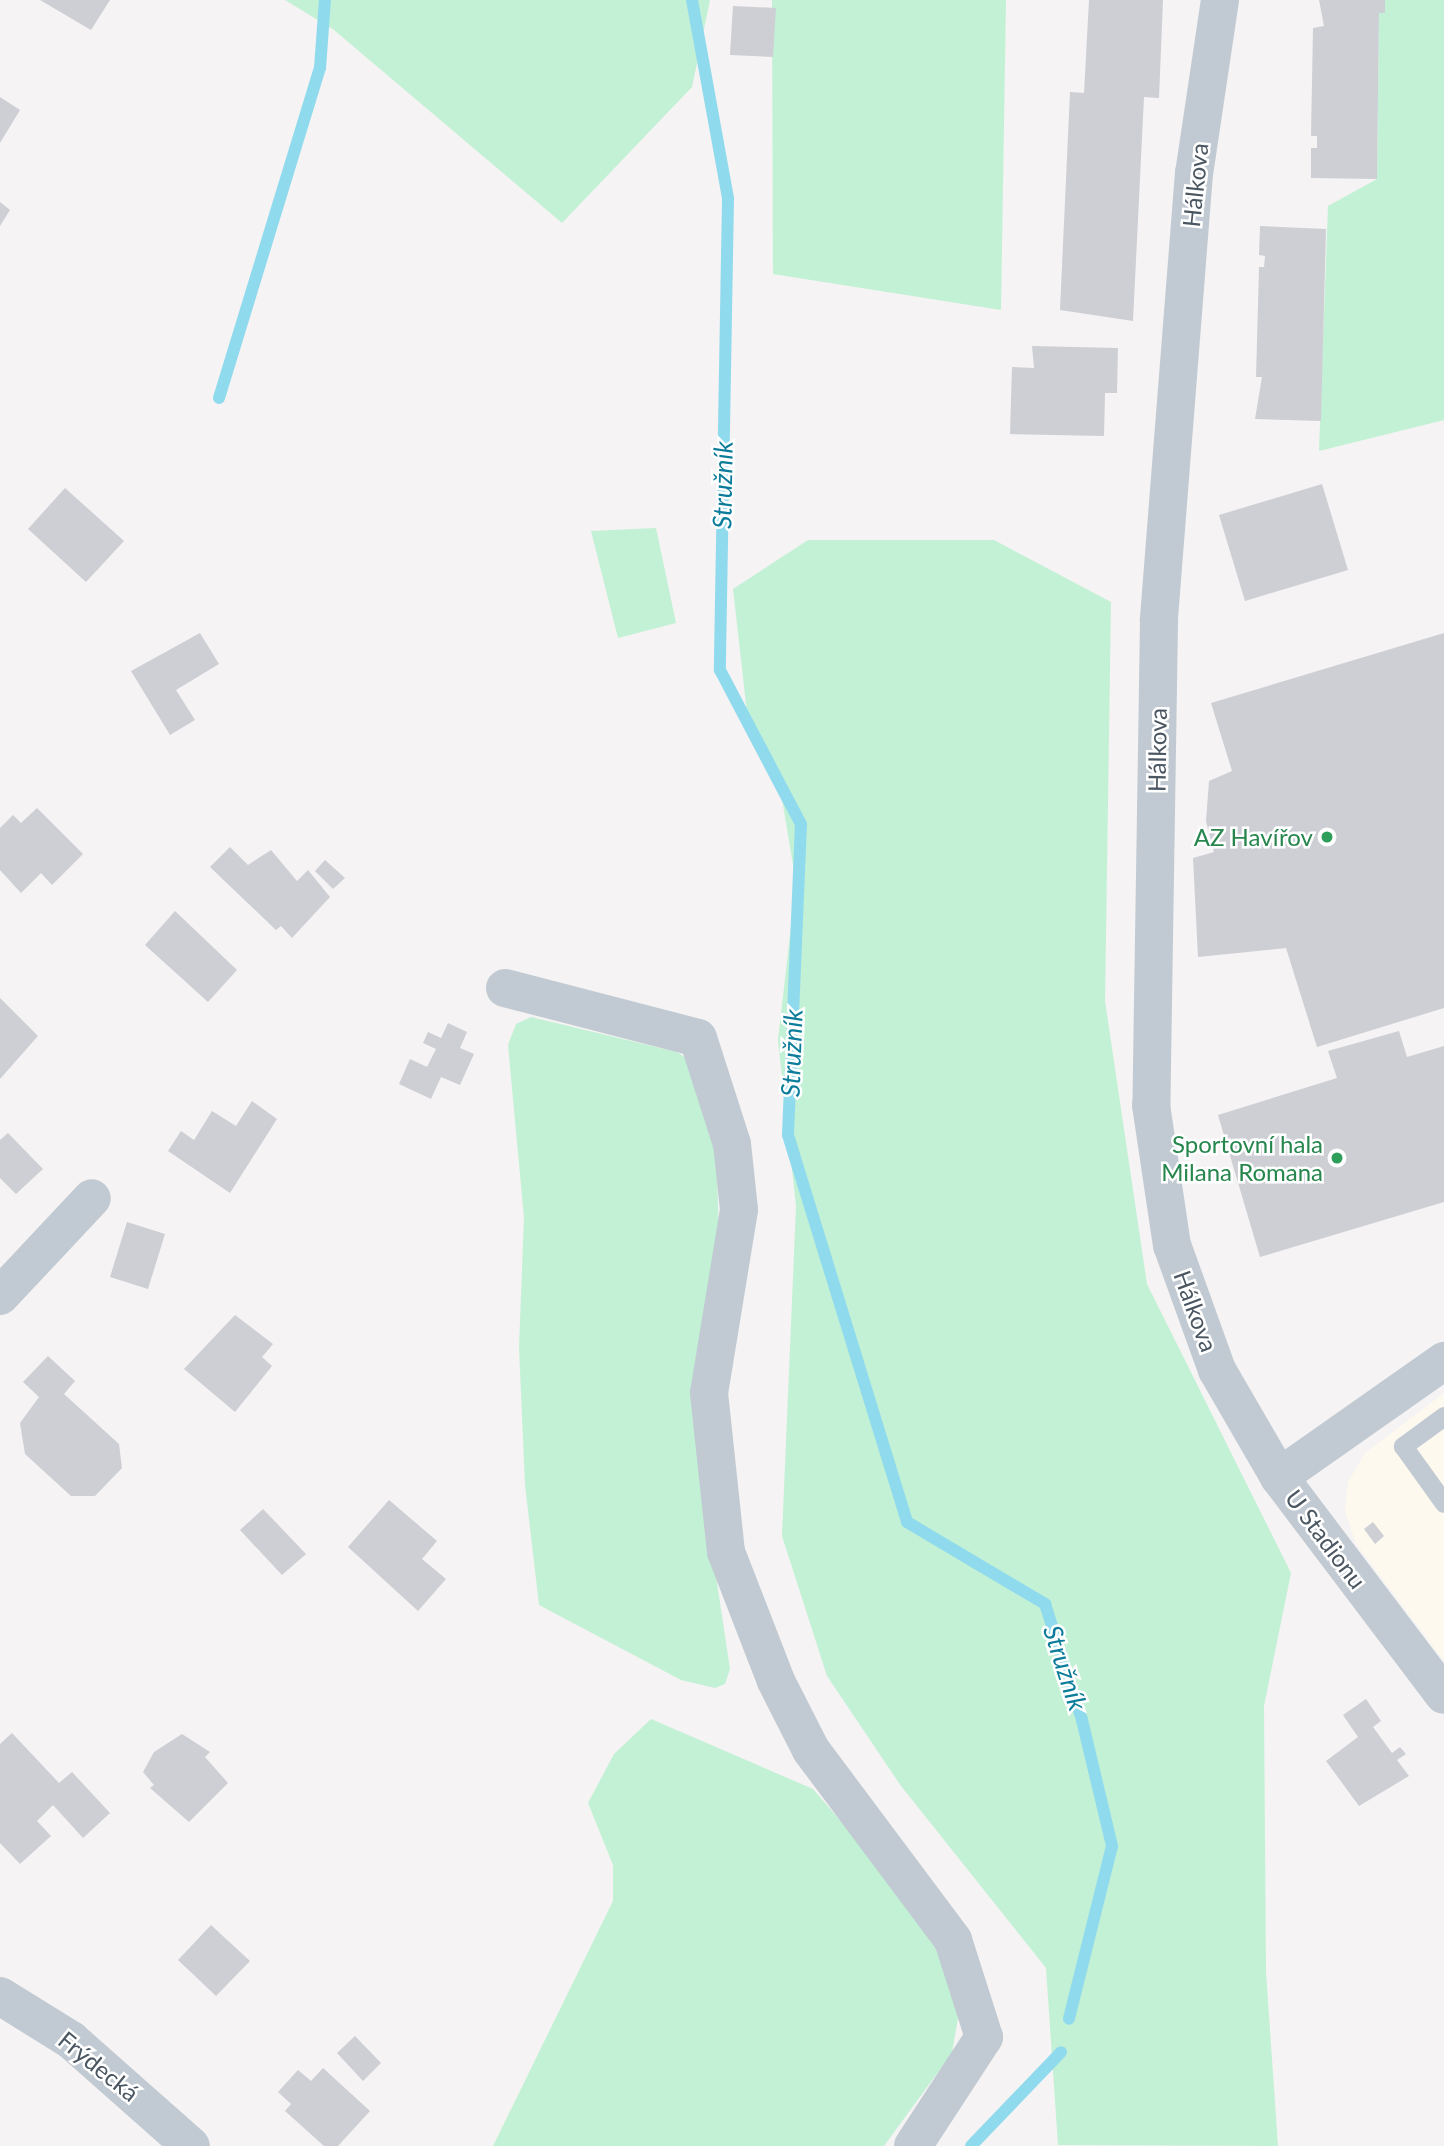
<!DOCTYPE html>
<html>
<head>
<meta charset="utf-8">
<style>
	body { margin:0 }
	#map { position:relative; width:1444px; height:2146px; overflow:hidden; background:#f5f3f3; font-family:Lato,sans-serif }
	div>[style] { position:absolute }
	.commercial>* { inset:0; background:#fdf9ef }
	.green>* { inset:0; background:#c3f1d5 }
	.stream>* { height:12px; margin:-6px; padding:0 6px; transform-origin:6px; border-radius:6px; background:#90daee }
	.building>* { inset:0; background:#cdcfd5 }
	.service>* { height:19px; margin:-9.5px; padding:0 9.5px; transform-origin:9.5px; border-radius:9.5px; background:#c1cad2 }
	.minor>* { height:38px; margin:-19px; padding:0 19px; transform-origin:19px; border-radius:19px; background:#c1cad2 }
	.tertiary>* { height:38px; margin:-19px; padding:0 19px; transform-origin:19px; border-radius:19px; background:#c1cad2 }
	.dots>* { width:19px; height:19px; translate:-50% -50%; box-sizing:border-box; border:4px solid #fff; border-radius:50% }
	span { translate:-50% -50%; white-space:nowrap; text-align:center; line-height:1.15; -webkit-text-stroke:5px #fff; paint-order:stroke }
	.street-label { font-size:24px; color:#4a5661 }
	.leisure-label { font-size:24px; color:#27864d }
	.right { translate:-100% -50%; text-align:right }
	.water-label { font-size:26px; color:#0c7c9b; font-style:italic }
</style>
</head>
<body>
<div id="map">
	<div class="commercial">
		<div style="clip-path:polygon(1444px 1393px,1444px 1661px,1356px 1544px,1345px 1511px,1348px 1482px,1365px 1453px)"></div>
	</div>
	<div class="green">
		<div style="clip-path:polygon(285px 0,710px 0,692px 87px,562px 223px,334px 30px)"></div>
		<div style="clip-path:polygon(772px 0,1006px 0,1001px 310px,773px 274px)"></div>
		<div style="clip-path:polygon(1385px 0,1444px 0,1444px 420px,1319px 451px,1328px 206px,1377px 179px,1379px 13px)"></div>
		<div style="clip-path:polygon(656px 528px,676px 623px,618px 638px,591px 531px)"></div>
		<div style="clip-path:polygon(808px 540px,994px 540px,1111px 602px,1105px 1001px,1147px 1284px,1291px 1573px,1264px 1706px,1266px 1972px,1278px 2146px,1058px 2145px,1046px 1968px,901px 1786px,827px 1676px,782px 1536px,796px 1206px,778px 1040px,796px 883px,780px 787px,747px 713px,733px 589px)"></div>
		<div style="clip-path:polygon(531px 1017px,677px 1052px,698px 1066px,714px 1089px,720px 1264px,706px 1510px,730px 1669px,725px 1684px,715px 1688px,681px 1680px,539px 1605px,525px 1485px,519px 1347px,524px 1218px,508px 1045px,516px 1024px)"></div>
		<div style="clip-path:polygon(651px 1719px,813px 1789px,896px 1885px,949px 1960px,961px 2001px,952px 2053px,884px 2146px,493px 2146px,613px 1901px,613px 1865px,588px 1803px,614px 1754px)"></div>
	</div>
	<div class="stream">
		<div style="left:692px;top:0;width:202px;rotate:79.7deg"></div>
		<div style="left:728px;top:199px;width:471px;rotate:91deg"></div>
		<div style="left:720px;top:670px;width:174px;rotate:62.3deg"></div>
		<div style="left:801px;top:824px;width:311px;rotate:92.4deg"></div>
		<div style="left:788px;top:1135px;width:405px;rotate:72.9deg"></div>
		<div style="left:907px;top:1522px;width:161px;rotate:30.7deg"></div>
		<div style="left:1045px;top:1604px;width:122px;rotate:72.3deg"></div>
		<div style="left:1082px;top:1720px;width:130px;rotate:76.6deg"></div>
		<div style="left:1112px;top:1846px;width:178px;rotate:104deg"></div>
		<div style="left:219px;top:398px;width:345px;rotate:-73deg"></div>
		<div style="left:320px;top:68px;width:68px;rotate:-85.8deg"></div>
		<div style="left:971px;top:2146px;width:130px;rotate:-46.2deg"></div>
	</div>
	<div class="building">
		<div style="clip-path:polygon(40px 0,110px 0,91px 30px)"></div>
		<div style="clip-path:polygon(1089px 0,1163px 0,1159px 98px,1144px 97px,1133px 321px,1060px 310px,1070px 92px,1084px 93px)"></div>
		<div style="clip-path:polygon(1319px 0,1385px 0,1385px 13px,1379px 13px,1377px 179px,1311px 178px,1311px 148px,1317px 148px,1317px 136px,1311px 136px,1313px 28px,1324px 26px)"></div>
		<div style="clip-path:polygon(733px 6px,776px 8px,773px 57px,730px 55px)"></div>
		<div style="clip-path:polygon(0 97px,20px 110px,0 143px)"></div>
		<div style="clip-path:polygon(0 202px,10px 210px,0 226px)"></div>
		<div style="clip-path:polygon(1260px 226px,1326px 229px,1321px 421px,1255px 419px,1262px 377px,1256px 377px,1259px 267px,1264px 267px,1265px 256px,1259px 255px)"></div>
		<div style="clip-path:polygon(1032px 346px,1118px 348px,1117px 393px,1105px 393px,1104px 436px,1010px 434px,1012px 367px,1034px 368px)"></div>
		<div style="clip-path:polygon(1322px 484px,1348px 570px,1245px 601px,1219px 515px)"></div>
		<div style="clip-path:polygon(65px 488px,124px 541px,86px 582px,28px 529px)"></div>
		<div style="clip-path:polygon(200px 633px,219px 664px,176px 690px,195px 720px,170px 735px,131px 671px)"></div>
		<div style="clip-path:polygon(1444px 633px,1444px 1008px,1317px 1047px,1286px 948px,1198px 957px,1193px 858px,1214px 852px,1206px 821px,1209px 781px,1232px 771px,1211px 703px)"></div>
		<div style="clip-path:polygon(37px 808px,83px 854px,52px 885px,41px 873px,21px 893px,0 870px,0 828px,13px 815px,21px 823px)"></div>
		<div style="clip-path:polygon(230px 847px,248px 865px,271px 850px,297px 881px,308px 870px,330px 897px,292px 938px,281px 926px,276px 930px,210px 867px)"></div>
		<div style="clip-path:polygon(325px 860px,345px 878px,333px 889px,315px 871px)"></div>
		<div style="clip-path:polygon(175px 911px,237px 970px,208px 1002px,145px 945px)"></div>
		<div style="clip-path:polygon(0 998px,38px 1036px,0 1079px)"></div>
		<div style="clip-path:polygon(448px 1023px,467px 1032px,460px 1048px,474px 1054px,460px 1085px,441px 1077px,431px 1099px,399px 1084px,410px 1059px,427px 1067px,436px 1049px,423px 1043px,428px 1032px,441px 1038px)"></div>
		<div style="clip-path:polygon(1399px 1031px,1407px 1057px,1444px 1046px,1444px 1202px,1260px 1257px,1218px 1115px,1337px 1078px,1328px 1051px)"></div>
		<div style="clip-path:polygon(252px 1101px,277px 1119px,230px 1193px,168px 1151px,181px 1131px,194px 1140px,212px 1111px,236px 1126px)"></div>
		<div style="clip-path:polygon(8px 1133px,43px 1169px,16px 1194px,0 1178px,0 1140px)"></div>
		<div style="clip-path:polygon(127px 1222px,165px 1234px,148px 1289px,110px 1277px)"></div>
		<div style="clip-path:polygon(235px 1315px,273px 1344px,262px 1357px,272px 1366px,235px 1412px,184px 1369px)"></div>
		<div style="clip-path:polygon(48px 1356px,75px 1381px,64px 1394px,119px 1444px,122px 1468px,95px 1496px,71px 1496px,25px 1454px,20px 1423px,39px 1397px,23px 1382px)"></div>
		<div style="clip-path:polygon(389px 1500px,437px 1541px,422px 1559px,446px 1579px,418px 1611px,348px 1547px)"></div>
		<div style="clip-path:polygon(263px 1509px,306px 1554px,282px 1575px,240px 1530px)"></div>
		<div style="clip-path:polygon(1373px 1522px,1384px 1536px,1375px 1544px,1364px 1529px)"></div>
		<div style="clip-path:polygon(1366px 1699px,1381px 1721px,1373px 1727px,1392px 1753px,1400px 1747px,1406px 1754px,1397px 1760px,1409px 1776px,1359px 1806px,1326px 1761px,1358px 1737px,1343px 1715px)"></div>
		<div style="clip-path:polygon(12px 1733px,59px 1783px,72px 1772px,110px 1813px,83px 1838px,53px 1805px,37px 1821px,51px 1836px,20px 1864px,0 1843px,0 1744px)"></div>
		<div style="clip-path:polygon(182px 1734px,210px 1752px,205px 1757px,228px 1783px,189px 1822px,150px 1788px,154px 1785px,143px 1772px,154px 1752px)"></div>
		<div style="clip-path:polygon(211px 1925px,250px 1961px,216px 1996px,178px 1960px)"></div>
		<div style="clip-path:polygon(355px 2036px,381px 2063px,363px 2081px,337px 2053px)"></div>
		<div style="clip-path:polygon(323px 2068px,370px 2111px,338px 2146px,324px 2146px,285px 2111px,291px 2104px,278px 2092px,298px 2070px,311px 2081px)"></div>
	</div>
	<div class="service">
		<div style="left:1444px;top:1416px;width:51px;rotate:143.8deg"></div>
		<div style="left:1403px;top:1446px;width:70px;rotate:54.3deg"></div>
	</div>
	<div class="minor">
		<div style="left:1220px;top:0;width:175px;rotate:98.5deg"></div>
		<div style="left:1194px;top:173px;width:449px;rotate:94.5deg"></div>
		<div style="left:1159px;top:621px;width:484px;rotate:90.9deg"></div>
		<div style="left:1151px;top:1105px;width:142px;rotate:81.5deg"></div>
		<div style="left:1172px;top:1245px;width:133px;rotate:70.2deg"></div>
		<div style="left:1217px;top:1370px;width:124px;rotate:59.9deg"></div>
		<div style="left:1279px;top:1477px;width:273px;rotate:52.9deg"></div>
		<div style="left:505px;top:988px;width:199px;rotate:14.5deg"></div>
		<div style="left:698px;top:1038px;width:111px;rotate:72.2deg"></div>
		<div style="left:732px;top:1144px;width:66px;rotate:83.9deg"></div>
		<div style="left:739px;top:1210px;width:185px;rotate:99.3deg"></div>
		<div style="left:709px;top:1393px;width:160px;rotate:83.9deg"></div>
		<div style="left:726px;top:1552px;width:138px;rotate:68.8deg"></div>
		<div style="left:776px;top:1681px;width:77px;rotate:63.1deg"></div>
		<div style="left:811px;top:1750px;width:237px;rotate:53.2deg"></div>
		<div style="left:953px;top:1940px;width:102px;rotate:72.3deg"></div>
		<div style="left:984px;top:2037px;width:130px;rotate:123.1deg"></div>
		<div style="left:0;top:1296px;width:134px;rotate:-46.8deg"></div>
		<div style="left:1279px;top:1477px;width:202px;rotate:-35.1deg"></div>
	</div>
	<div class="tertiary">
		<div style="left:0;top:1996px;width:84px;rotate:31.8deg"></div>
		<div style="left:71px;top:2040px;width:160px;rotate:41.5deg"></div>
	</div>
	<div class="dots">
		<div style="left:1327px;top:837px;background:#2e9e5b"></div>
		<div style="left:1337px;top:1158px;background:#2e9e5b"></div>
	</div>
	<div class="street-label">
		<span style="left:1195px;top:185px;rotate:-84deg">Hálkova</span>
		<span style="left:1157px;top:750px;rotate:-89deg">Hálkova</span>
		<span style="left:1196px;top:1311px;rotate:70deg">Hálkova</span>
		<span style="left:1326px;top:1539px;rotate:53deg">U Stadionu</span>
		<span style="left:99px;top:2066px;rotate:39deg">Frýdecká</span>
	</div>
	<div class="leisure-label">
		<span class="right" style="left:1313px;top:837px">AZ Havířov</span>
		<span class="right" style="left:1323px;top:1158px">Sportovní hala<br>Milana Romana</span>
	</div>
	<div class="water-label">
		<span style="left:723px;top:485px;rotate:-89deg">Stružník</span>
		<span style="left:792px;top:1053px;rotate:-88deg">Stružník</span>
		<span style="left:1065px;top:1668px;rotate:72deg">Stružník</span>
	</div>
</div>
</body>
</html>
